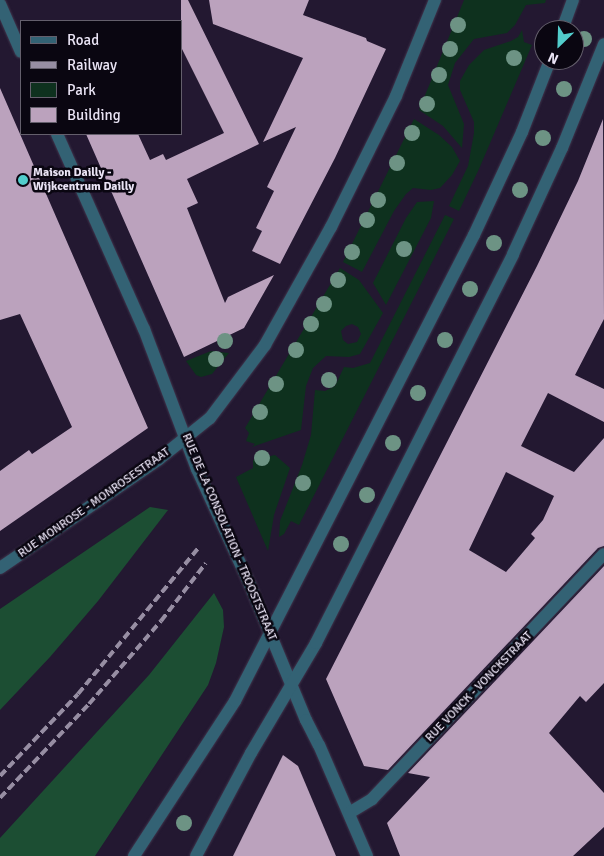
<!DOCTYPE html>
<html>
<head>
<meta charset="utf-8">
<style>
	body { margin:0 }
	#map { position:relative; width:604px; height:856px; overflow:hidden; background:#231831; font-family:Signika,sans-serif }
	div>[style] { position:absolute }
	.green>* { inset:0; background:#0e311e }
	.forest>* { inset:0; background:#1c4e33 }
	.building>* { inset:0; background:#bba2bd }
	.roads { filter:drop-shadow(0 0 1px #3f354c) drop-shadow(0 0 1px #3f354c) }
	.minor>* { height:12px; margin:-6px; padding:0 6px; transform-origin:6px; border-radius:6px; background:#336274 }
	.rail>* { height:4px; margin-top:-2px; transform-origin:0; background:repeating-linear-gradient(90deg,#978ea3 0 8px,transparent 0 12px) }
	.trees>* { width:16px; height:16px; margin:-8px; border-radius:50%; background:#6d9384 }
	.dots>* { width:14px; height:14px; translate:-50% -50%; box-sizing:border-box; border:2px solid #0a0611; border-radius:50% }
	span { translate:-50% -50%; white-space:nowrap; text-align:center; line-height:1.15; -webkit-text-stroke:5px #0a0611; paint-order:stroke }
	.poi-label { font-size:12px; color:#eae4f5; font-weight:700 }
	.left { translate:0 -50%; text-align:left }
	.street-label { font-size:12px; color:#eae4f5 }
	.legend { position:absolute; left:20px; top:20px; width:162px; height:115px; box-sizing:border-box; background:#0a0611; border:1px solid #645f6c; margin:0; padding:6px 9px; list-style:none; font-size:15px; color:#eae4f5 }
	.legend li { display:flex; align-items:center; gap:10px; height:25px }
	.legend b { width:25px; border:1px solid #645f6c }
	.north { position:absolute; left:534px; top:20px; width:50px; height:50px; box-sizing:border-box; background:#0a0611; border:1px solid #645f6c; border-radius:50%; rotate:204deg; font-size:14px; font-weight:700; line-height:20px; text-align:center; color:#eae4f5 }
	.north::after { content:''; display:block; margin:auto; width:18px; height:22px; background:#52cdcc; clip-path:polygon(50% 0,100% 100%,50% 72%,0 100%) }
</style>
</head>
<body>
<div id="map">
	<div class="green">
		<div style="clip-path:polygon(464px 0,546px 0,545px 3px,526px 5px,515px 25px,507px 33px,474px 39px,455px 63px,448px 85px,464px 124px,462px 148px,443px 126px,419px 110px)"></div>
		<div style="clip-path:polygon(522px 30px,524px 42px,532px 45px,479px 169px,459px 211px,449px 206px,468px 166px,474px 133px,474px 122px,460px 90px,460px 81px,469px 65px,484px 50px,511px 41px,518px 37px)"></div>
		<div style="clip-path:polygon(414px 119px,439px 135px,452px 147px,460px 161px,452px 175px,440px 188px,431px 190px,413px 188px,406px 194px,394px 211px,362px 272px,343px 262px)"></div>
		<div style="clip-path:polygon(434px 201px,431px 218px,386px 305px,373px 283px,406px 218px,417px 202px)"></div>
		<div style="clip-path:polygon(445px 215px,454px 219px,299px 525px,291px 521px,284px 534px,279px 537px,280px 521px,302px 465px,311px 435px,315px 390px,325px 391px,335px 386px,344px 367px,353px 368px,370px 363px)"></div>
		<div style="clip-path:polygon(evenodd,340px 268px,359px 280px,383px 313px,360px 354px,349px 357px,326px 356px,313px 368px,306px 386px,301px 430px,252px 447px,255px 444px,246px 441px,249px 433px,245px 428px,340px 268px,352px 324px,358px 327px,361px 334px,357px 342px,348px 344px,343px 340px,341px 331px,346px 326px,352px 324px)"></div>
		<div style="clip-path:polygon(211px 351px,229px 353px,212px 374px,201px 377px,196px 375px,186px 361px)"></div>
		<div style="clip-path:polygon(275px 455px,290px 468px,274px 515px,268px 551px,236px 477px,253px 468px,253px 460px)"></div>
	</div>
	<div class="forest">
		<div style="clip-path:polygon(150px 507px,168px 510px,98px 601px,50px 657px,0 710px,0 609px)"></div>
		<div style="clip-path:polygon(214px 593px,223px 610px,224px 627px,216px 663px,208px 685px,95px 856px,0 856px,0 838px,149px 675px)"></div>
	</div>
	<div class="building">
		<div style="clip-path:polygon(181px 0,188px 0,259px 144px,187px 179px,198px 203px,187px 208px,225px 303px,228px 297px,274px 275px,244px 328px,184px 357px,86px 134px,138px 134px,150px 160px,163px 154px,166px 160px,224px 133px,181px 47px)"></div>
		<div style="clip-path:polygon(209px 0,309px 0,303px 15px,366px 38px,367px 41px,386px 49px,335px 158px,280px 264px,252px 251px,262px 231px,256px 228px,274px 191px,267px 187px,296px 127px,263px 142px,303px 58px,213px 24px)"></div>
		<div style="clip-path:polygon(0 88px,148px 428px,0 531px,0 471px,29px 450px,32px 454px,72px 427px,20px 314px,0 320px)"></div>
		<div style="clip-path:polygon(evenodd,603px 119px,604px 319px,575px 375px,604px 389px,604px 422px,548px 393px,521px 446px,574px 472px,604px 438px,604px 546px,598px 548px,388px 770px,364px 766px,326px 679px,537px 266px,578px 181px,603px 119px,506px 472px,554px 496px,543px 520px,531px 534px,535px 538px,506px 572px,469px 550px,506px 472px)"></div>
		<div style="clip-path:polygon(604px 566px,604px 683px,586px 702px,580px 696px,549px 733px,604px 793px,604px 827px,573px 856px,400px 856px,387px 823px,430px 777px,408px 773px)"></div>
		<div style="clip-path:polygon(283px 755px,298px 766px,336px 856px,233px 856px)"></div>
	</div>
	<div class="roads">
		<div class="minor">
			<div style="left:0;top:4px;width:52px;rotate:66.4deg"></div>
			<div style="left:562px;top:30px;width:32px;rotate:-70deg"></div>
			<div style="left:57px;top:134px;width:214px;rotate:66deg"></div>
			<div style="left:144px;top:329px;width:150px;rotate:69.3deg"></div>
			<div style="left:197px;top:469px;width:128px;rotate:65.4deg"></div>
			<div style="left:250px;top:585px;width:146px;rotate:67.5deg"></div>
			<div style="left:306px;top:720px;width:28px;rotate:63deg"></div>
			<div style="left:319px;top:745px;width:121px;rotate:66.6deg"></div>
			<div style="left:0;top:568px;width:193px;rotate:-34.4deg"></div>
			<div style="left:159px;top:459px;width:65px;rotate:-38.8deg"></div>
			<div style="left:210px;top:418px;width:91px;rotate:-53deg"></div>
			<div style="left:265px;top:345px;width:135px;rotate:-60.8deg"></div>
			<div style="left:331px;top:227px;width:146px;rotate:-63.6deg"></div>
			<div style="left:396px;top:96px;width:104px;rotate:-67.9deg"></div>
			<div style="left:349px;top:813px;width:27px;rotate:-31deg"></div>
			<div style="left:372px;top:799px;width:337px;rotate:-46.6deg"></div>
			<div style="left:134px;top:856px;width:185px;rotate:-56.9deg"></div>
			<div style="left:235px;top:701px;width:524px;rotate:-62.85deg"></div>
			<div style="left:474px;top:235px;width:114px;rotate:-65deg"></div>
			<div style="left:522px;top:132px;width:77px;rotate:-68.7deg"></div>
			<div style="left:196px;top:856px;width:117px;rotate:-61.9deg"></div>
			<div style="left:251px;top:753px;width:128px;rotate:-59.4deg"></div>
			<div style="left:316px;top:643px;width:436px;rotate:-63.1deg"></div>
			<div style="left:513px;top:254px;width:117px;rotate:-65.2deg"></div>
			<div style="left:562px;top:148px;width:112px;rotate:-68deg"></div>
		</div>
	</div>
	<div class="rail">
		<div style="left:0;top:776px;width:113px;rotate:-46.4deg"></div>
		<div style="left:78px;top:694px;width:190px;rotate:-50.5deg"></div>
		<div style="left:0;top:798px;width:129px;rotate:-46.6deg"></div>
		<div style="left:89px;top:704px;width:110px;rotate:-49.1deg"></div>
		<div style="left:161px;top:621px;width:73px;rotate:-52.2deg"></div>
	</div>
	<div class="trees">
		<div style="left:458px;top:25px"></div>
		<div style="left:584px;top:39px"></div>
		<div style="left:450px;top:49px"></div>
		<div style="left:514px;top:58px"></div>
		<div style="left:439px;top:75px"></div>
		<div style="left:564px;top:89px"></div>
		<div style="left:427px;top:104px"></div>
		<div style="left:412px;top:133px"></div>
		<div style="left:543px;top:138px"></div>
		<div style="left:397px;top:163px"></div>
		<div style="left:520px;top:190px"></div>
		<div style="left:378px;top:200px"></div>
		<div style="left:367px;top:220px"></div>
		<div style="left:494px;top:243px"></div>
		<div style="left:404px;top:249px"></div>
		<div style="left:352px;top:252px"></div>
		<div style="left:338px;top:280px"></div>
		<div style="left:470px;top:289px"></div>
		<div style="left:324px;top:304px"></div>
		<div style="left:311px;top:324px"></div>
		<div style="left:445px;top:340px"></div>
		<div style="left:225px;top:341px"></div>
		<div style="left:296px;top:350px"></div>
		<div style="left:216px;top:359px"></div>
		<div style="left:329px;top:380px"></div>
		<div style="left:276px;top:384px"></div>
		<div style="left:418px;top:393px"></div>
		<div style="left:260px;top:412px"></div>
		<div style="left:393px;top:443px"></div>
		<div style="left:262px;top:458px"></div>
		<div style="left:303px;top:483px"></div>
		<div style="left:367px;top:495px"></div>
		<div style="left:341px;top:544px"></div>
		<div style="left:184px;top:823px"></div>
	</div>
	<div class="dots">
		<div style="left:23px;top:180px;background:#52cdcc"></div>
	</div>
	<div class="poi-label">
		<span class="left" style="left:33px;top:180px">Maison Dailly -<br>Wijkcentrum Dailly</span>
	</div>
	<div class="street-label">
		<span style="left:94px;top:503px;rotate:-35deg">RUE MONROSE - MONROSESTRAAT</span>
		<span style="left:229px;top:537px;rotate:67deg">RUE DE LA CONSOLATION - TROOSTSTRAAT</span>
		<span style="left:479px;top:687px;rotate:-46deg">RUE VONCK - VONCKSTRAAT</span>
	</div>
	<ul class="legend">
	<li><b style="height:6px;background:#336274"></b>Road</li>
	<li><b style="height:6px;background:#978ea3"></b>Railway</li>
	<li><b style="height:14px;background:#0e311e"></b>Park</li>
	<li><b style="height:14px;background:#bba2bd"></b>Building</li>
	</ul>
	<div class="north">N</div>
</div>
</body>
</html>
